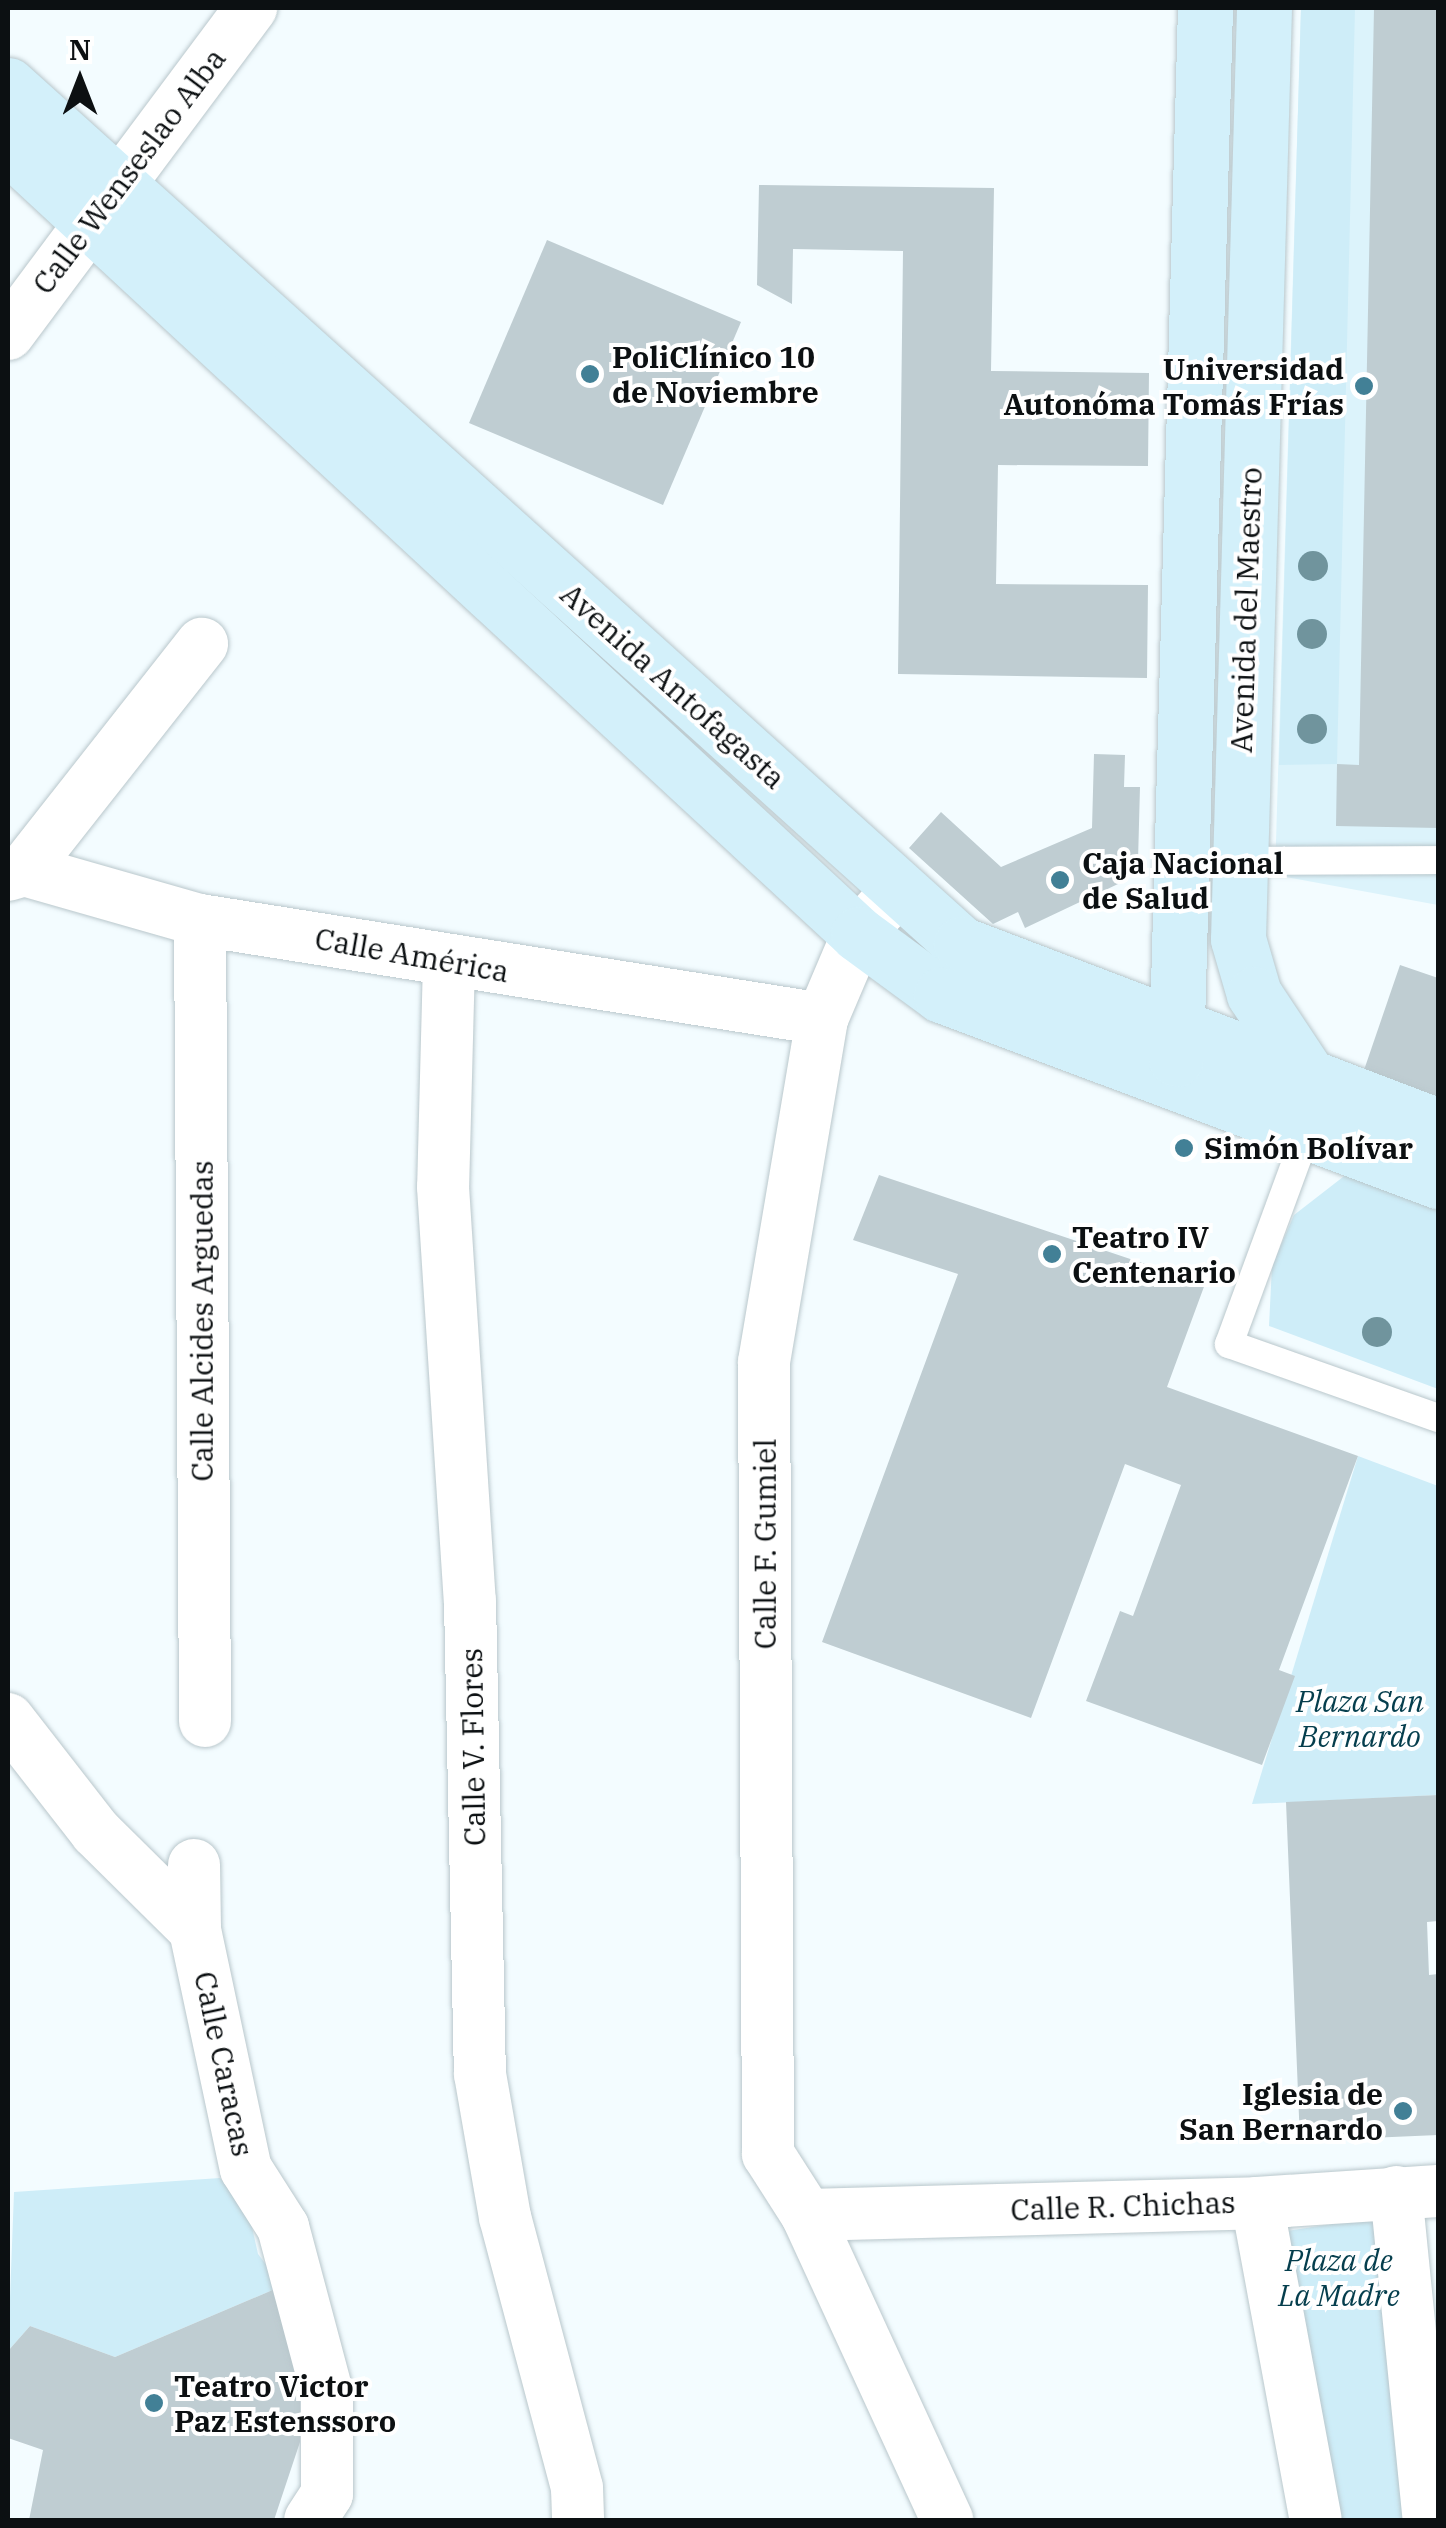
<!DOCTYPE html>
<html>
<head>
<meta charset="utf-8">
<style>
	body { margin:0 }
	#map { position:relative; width:1446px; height:2528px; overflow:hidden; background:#f3fcff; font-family:"IBM Plex Serif",serif }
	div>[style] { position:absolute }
	.built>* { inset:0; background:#dcf3fb }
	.green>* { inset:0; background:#ceedf8 }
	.building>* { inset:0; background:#bfcdd2 }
	.roads { filter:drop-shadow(0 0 2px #b9c7cc) drop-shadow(0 0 2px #b9c7cc) }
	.lane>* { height:28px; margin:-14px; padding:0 14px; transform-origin:14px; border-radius:14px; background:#fff }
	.street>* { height:52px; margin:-26px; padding:0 26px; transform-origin:26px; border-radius:26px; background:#fff }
	.secondary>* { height:55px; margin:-27.5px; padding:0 27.5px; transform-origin:27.5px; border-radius:27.5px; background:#d3f0fa }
	.trees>* { width:30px; height:30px; margin:-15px; border-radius:50%; background:#70949d }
	.dots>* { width:28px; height:28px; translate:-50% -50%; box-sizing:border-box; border:5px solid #fff; border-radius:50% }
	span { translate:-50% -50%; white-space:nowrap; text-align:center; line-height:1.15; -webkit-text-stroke:8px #fff; paint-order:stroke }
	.street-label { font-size:30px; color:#0c1012 }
	.poi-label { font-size:30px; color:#0c1012; font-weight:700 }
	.left { translate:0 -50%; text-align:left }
	.right { translate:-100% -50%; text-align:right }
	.park-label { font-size:30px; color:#053e4d; font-style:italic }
	.frame { position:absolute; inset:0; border:10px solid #0c1012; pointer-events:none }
	.north { position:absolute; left:30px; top:30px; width:100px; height:100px; -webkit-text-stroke:8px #fff; paint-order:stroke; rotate:0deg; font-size:28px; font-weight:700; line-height:40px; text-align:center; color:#0c1012 }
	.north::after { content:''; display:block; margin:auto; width:35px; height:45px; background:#0c1012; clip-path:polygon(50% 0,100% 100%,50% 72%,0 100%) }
</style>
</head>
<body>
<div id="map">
	<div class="built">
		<div style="clip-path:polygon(1301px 8px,1438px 8px,1438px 905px,1275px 875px)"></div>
	</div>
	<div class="green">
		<div style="clip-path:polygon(1301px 8px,1355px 8px,1337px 764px,1279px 765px)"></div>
		<div style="clip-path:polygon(1352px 1170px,1438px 1203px,1438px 1389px,1269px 1326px,1272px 1266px,1294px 1215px)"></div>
		<div style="clip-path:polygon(1358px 1456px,1438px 1486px,1438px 1795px,1252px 1804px)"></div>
		<div style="clip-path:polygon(220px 2178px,249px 2214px,258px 2254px,282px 2286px,115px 2357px,30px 2326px,8px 2351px,14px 2192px)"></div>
		<div style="clip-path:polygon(1377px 2217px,1412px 2519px,1329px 2520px,1287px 2231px)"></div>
	</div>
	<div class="building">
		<div style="clip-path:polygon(1374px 8px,1438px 8px,1438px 828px,1336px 826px,1337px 764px,1359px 765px)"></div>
		<div style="clip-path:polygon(759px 185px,994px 188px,991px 371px,1149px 373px,1148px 466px,998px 465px,996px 584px,1148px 585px,1147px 678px,898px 674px,903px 251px,793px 249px,792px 304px,757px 285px)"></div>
		<div style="clip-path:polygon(547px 240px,741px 322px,663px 505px,469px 423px)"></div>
		<div style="clip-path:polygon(1094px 754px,1125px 755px,1124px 787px,1140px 787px,1138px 861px,1113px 873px,1118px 884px,1025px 928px,1018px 912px,993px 924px,909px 848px,941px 812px,1001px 867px,1092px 828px)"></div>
		<div style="clip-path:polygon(1400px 965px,1438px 978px,1438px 1099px,1363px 1073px)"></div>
		<div style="clip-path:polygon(879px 1175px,1205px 1284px,1167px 1387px,1358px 1456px,1279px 1670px,1295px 1676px,1262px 1765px,1086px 1701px,1120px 1611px,1133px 1616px,1181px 1485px,1125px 1464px,1031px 1718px,822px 1642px,958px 1274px,853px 1240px)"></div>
		<div style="clip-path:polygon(1438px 1795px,1438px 1921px,1427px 1922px,1429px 1975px,1438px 1974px,1438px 2135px,1300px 2141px,1286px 1802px)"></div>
		<div style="clip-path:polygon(282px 2286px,300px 2368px,300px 2442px,274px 2520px,29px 2520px,43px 2450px,8px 2438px,8px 2351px,30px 2326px,115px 2357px)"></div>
	</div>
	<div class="roads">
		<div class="lane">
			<div style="left:1239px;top:861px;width:199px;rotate:-0.3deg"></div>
			<div style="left:1307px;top:1132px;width:226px;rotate:110.2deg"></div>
			<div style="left:1229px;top:1344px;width:222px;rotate:19.5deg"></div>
		</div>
		<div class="street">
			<div style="left:8px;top:334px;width:407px;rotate:-53.3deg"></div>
			<div style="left:24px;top:870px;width:288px;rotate:-51.8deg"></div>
			<div style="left:8px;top:875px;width:17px;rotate:-17deg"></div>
			<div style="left:24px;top:870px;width:183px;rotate:15.9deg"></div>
			<div style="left:200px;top:920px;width:630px;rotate:9.04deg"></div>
			<div style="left:899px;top:889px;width:61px;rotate:132.3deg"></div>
			<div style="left:858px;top:934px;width:92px;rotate:113deg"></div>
			<div style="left:822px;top:1019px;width:348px;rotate:99.6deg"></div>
			<div style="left:764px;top:1362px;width:792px;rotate:89.71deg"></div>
			<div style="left:768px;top:2154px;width:72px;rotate:57.4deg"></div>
			<div style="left:807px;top:2215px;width:336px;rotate:65.3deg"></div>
			<div style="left:200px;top:920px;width:801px;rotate:89.64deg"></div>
			<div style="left:449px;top:962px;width:225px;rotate:91.5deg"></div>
			<div style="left:443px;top:1187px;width:415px;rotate:86.3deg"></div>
			<div style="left:470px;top:1601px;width:473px;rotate:88.8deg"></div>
			<div style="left:480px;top:2074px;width:145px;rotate:80.1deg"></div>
			<div style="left:505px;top:2217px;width:280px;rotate:75.1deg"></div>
			<div style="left:577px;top:2488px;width:32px;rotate:88deg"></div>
			<div style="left:8px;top:1719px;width:143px;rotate:52.1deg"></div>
			<div style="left:96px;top:1832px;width:139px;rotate:44.7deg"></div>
			<div style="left:195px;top:1930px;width:244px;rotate:78deg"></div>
			<div style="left:246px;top:2169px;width:69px;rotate:57.5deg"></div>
			<div style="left:283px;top:2227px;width:171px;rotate:75.1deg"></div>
			<div style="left:327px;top:2392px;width:102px;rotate:90deg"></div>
			<div style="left:327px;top:2494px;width:31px;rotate:123deg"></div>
			<div style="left:194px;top:1865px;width:65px;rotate:89.1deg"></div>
			<div style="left:1396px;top:2192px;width:330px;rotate:84.3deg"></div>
			<div style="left:1257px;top:2203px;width:322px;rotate:79.5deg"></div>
			<div style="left:807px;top:2215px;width:450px;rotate:-1.5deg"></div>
			<div style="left:1257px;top:2203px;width:181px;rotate:-3.8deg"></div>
		</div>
		<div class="secondary">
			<div style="left:1264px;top:8px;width:931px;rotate:91.6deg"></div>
			<div style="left:1238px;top:939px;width:57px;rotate:73.8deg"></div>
			<div style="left:1254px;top:994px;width:96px;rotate:56.5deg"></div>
			<div style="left:8px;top:85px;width:1283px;rotate:42.03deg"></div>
			<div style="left:961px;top:944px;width:511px;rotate:20.88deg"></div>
			<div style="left:8px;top:146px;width:1159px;rotate:42.83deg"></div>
			<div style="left:858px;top:934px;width:103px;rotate:36.3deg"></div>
			<div style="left:941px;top:995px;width:531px;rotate:20.52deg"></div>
			<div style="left:1176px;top:1059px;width:1051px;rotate:-88.42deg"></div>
		</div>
	</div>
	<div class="trees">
		<div style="left:1313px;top:566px"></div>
		<div style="left:1312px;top:634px"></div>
		<div style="left:1312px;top:729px"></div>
		<div style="left:1377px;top:1332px"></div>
	</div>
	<div class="dots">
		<div style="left:590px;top:374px;background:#428096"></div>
		<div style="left:1364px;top:386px;background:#428096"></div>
		<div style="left:1060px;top:880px;background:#428096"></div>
		<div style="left:1184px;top:1148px;background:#428096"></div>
		<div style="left:1052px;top:1254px;background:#428096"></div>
		<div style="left:1403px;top:2111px;background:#428096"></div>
		<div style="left:154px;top:2403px;background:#428096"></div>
	</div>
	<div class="street-label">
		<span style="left:129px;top:171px;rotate:-53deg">Calle Wenseslao Alba</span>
		<span style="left:1246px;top:610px;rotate:-88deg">Avenida del Maestro</span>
		<span style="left:673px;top:686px;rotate:42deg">Avenida Antofagasta</span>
		<span style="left:412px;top:955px;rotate:10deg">Calle América</span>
		<span style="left:202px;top:1321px;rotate:-90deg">Calle Alcides Arguedas</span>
		<span style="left:765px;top:1544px;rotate:-90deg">Calle F. Gumiel</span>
		<span style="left:473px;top:1747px;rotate:-91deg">Calle V. Flores</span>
		<span style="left:224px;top:2064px;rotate:78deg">Calle Caracas</span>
		<span style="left:1123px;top:2206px;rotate:-2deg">Calle R. Chichas</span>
	</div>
	<div class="poi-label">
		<span class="left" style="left:612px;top:374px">PoliClínico 10<br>de Noviembre</span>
		<span class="right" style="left:1344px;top:386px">Universidad<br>Autonóma Tomás Frías</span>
		<span class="left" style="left:1082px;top:880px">Caja Nacional<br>de Salud</span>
		<span class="left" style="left:1204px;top:1148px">Simón Bolívar</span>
		<span class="left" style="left:1072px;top:1254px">Teatro IV<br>Centenario</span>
		<span class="right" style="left:1383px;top:2111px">Iglesia de<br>San Bernardo</span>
		<span class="left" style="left:174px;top:2403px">Teatro Victor<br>Paz Estenssoro</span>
	</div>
	<div class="park-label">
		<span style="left:1360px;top:1718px">Plaza San<br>Bernardo</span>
		<span style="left:1339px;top:2277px">Plaza de<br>La Madre</span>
	</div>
	<div class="frame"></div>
	<div class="north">N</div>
</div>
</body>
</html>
